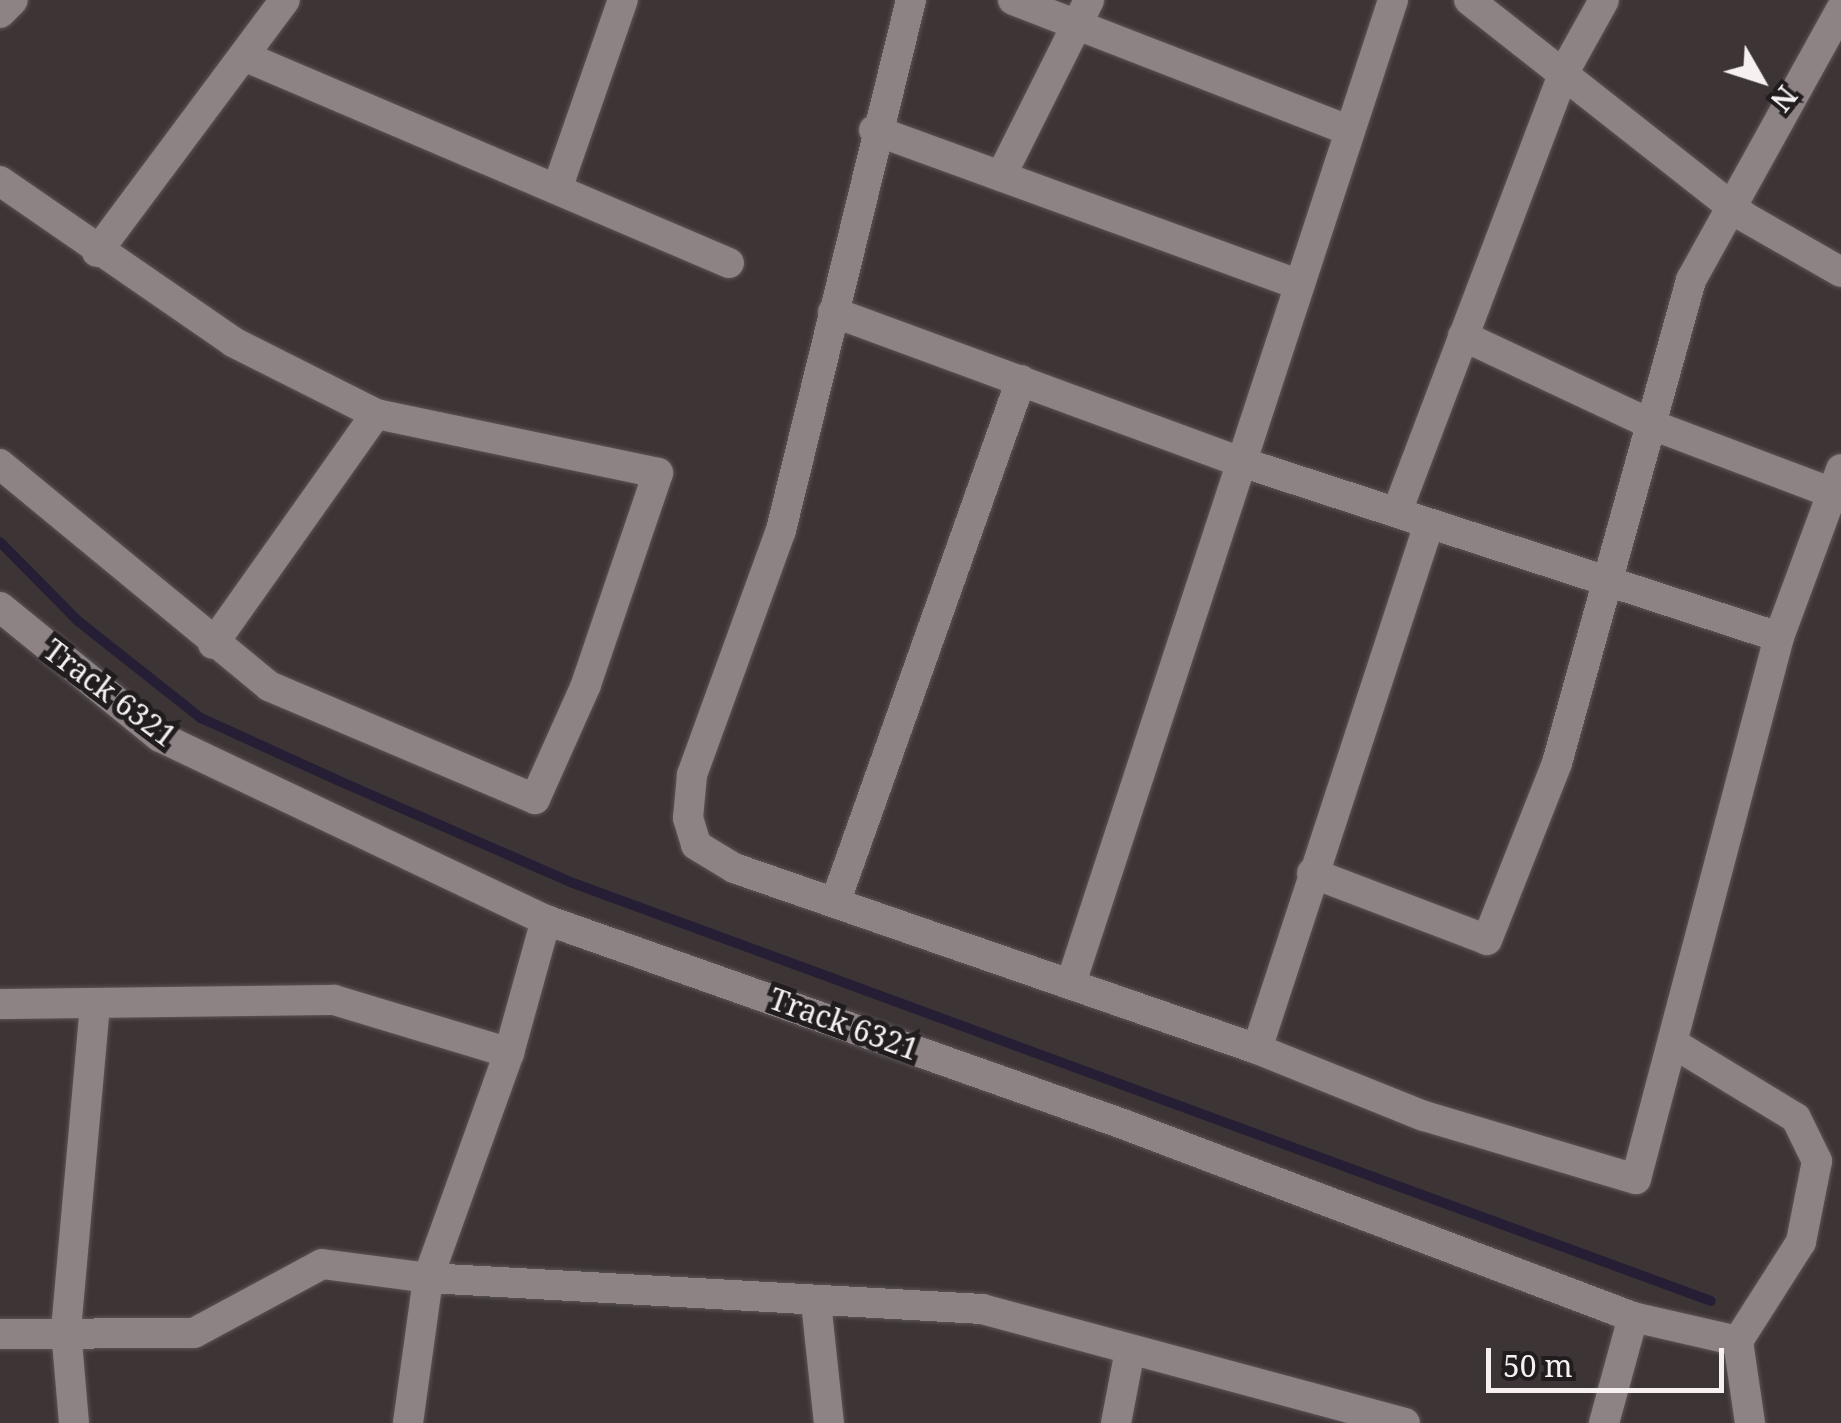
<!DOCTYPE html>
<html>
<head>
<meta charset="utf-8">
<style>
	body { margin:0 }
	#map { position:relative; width:1841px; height:1423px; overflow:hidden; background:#3d3436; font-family:"Noto Serif",serif }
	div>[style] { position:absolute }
	.stream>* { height:10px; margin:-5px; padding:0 5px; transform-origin:5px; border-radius:5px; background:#251e34 }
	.roads { filter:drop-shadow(0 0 2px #5b5355) drop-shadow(0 0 2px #5b5355) }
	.minor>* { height:30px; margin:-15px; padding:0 15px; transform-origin:15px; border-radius:15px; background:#8d8385 }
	span { translate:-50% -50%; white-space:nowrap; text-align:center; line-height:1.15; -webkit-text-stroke:10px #211d1e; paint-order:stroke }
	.street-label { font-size:30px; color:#f6f0f1 }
	.north { position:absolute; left:1711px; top:30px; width:100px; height:100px; -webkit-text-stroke:8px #211d1e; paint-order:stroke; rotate:129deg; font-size:28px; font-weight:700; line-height:40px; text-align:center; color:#f6f0f1 }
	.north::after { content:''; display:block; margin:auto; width:35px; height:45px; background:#f6f0f1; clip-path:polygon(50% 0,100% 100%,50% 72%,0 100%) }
	.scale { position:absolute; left:1486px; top:1348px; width:238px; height:45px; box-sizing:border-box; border:5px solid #f6f0f1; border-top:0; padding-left:12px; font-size:30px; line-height:35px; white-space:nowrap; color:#f6f0f1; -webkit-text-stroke:8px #211d1e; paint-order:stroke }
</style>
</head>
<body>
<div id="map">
	<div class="stream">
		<div style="left:0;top:542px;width:111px;rotate:45.4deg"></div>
		<div style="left:78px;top:621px;width:157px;rotate:38.3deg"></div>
		<div style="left:201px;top:718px;width:149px;rotate:24.5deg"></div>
		<div style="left:337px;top:780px;width:257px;rotate:23.6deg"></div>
		<div style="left:573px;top:883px;width:1212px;rotate:20.17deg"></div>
	</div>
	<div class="roads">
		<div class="minor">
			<div style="left:911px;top:0;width:546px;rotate:103.78deg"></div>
			<div style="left:781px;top:530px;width:261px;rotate:110deg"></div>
			<div style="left:692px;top:775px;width:43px;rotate:95.3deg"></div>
			<div style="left:688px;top:818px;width:28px;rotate:73deg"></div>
			<div style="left:696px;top:845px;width:44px;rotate:31.2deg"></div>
			<div style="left:734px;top:868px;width:553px;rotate:19.09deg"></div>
			<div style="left:1257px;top:1049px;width:180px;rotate:21.9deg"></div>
			<div style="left:1424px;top:1116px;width:221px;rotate:16.6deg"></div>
			<div style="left:1636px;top:1179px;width:561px;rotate:-75.22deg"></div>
			<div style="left:1779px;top:637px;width:179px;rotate:-69.7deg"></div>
			<div style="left:1013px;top:0;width:356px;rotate:21.2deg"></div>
			<div style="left:1469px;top:0;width:349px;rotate:38.2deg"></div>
			<div style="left:1743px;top:216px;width:113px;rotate:29.7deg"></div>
			<div style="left:0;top:13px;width:18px;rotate:-45deg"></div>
			<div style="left:246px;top:57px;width:525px;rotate:23.1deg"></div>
			<div style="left:874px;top:130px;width:448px;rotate:20deg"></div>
			<div style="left:1001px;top:176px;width:197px;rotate:-63.4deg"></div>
			<div style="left:0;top:181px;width:283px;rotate:34.6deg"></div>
			<div style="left:233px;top:342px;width:160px;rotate:26.7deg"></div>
			<div style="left:376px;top:414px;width:288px;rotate:11.8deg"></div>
			<div style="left:658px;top:473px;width:224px;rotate:108.8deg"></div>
			<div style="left:586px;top:685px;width:125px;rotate:114.1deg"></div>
			<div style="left:535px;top:799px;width:289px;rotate:-157deg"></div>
			<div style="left:269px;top:686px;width:349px;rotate:-140.5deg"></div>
			<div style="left:557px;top:189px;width:200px;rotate:-70.8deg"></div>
			<div style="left:97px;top:252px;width:314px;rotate:-53.3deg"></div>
			<div style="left:833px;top:312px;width:432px;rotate:20.2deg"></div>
			<div style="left:1238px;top:461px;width:569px;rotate:18.02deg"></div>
			<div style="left:1463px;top:336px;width:212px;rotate:25.1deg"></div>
			<div style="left:1655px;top:426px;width:189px;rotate:20.7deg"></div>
			<div style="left:1398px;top:509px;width:467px;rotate:-69.2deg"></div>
			<div style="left:1564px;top:72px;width:82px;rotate:-60.9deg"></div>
			<div style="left:0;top:607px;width:206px;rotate:39.1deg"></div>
			<div style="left:160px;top:737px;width:427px;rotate:25.4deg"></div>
			<div style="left:546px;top:920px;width:612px;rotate:19.47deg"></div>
			<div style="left:1123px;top:1124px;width:545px;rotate:20.73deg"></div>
			<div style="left:1633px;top:1317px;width:108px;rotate:12.9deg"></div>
			<div style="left:213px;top:644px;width:282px;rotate:-54.7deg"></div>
			<div style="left:1312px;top:873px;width:187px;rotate:20.9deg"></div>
			<div style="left:1487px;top:940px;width:190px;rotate:-68.4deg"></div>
			<div style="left:1557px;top:763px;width:501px;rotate:-74.49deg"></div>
			<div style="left:1691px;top:280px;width:310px;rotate:-61deg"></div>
			<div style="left:835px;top:903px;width:555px;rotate:-70.42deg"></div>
			<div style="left:1071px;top:983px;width:1034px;rotate:-71.86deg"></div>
			<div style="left:0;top:1004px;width:334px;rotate:-0.7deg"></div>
			<div style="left:334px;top:1000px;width:183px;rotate:16.8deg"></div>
			<div style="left:1676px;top:1045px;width:140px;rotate:31.3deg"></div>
			<div style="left:1796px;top:1118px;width:48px;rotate:64deg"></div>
			<div style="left:1817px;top:1161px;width:83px;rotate:101.2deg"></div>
			<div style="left:1801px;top:1242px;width:117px;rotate:122.5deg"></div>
			<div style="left:1738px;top:1341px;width:83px;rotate:81.7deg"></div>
			<div style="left:1257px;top:1049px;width:552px;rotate:-71.86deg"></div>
			<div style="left:816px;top:1302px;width:122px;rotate:83.9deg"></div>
			<div style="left:0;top:1334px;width:194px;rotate:-0.3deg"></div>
			<div style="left:194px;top:1333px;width:145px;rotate:-28.3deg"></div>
			<div style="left:322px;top:1264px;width:107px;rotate:7.5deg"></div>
			<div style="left:428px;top:1278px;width:555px;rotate:3.2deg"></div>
			<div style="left:982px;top:1309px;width:438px;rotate:15.1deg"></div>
			<div style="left:74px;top:1423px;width:93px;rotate:-94.9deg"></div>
			<div style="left:66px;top:1330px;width:323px;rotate:-84.9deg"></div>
			<div style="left:408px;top:1423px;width:146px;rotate:-82.1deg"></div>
			<div style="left:428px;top:1278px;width:239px;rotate:-70.2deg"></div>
			<div style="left:509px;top:1053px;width:138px;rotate:-74.5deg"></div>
			<div style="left:1116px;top:1423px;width:74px;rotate:-79.1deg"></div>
			<div style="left:1604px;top:1423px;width:110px;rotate:-74.7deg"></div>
		</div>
	</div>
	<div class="street-label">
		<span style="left:110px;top:693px;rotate:37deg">Track 6321</span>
		<span style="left:844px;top:1024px;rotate:20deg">Track 6321</span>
	</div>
	<div class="north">N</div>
	<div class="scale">50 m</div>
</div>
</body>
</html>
